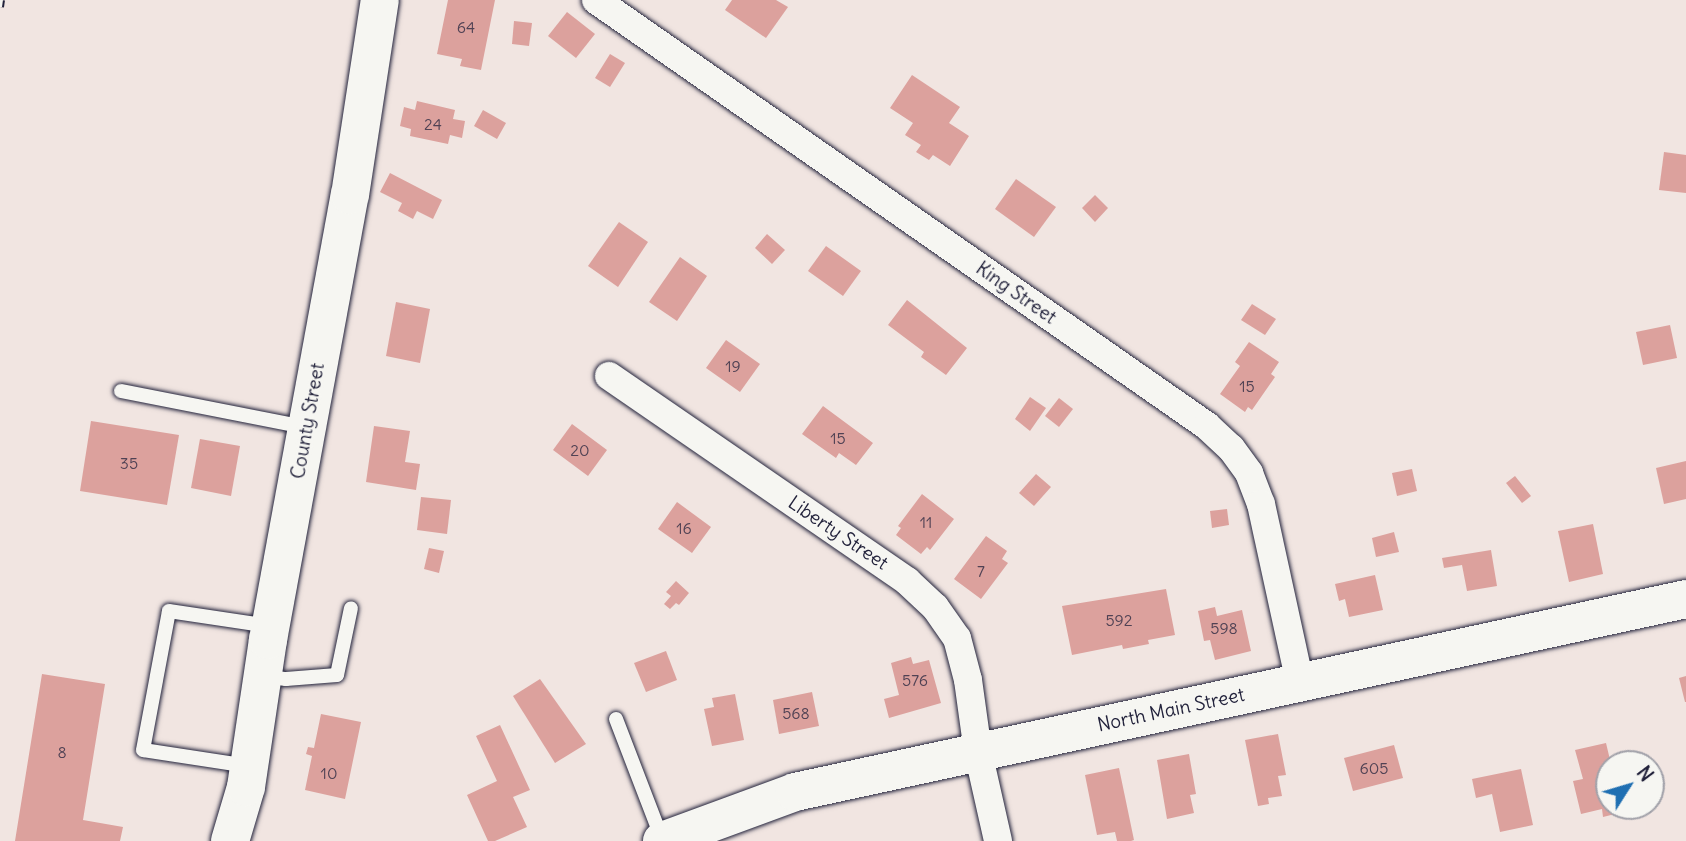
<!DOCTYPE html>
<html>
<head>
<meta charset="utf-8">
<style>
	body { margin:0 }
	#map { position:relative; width:1686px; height:841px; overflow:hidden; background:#f1e5e1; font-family:Delius,sans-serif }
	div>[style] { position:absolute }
	.building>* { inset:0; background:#dca19d }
	.roads { filter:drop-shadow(0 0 2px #22223b) drop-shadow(0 0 2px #22223b) }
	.lane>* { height:14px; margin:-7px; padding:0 7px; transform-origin:7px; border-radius:7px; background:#f6f6f2 }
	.street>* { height:28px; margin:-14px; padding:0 14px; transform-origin:14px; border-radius:14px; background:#f6f6f2 }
	.secondary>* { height:38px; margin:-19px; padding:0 19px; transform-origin:19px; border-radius:19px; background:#f6f6f2 }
	.rail>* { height:8px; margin-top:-4px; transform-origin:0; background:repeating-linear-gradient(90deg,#f6f6f2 0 16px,#22223b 0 32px); box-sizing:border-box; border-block:2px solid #22223b }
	span { translate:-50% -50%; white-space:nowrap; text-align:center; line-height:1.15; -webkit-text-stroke:6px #f6f6f2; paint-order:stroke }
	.number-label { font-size:16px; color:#504254 }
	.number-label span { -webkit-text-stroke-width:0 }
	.street-label { font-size:19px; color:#22223b }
	.north { position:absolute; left:1595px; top:750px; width:70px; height:70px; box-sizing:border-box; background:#f6f6f2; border:2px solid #a1a1a9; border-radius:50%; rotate:53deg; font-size:19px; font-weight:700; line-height:28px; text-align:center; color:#22223b }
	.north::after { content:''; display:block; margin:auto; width:24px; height:32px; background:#1f6fb2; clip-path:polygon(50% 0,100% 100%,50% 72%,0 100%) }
</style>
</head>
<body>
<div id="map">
	<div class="building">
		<div style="clip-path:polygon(448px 0,495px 0,481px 70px,460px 66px,462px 59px,437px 54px)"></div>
		<div style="clip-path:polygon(732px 0,776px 0,788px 7px,766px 38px,725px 10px)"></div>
		<div style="clip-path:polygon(567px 12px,595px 34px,576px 58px,548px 36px)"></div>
		<div style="clip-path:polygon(514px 21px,532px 23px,529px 46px,512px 44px)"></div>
		<div style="clip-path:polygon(610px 54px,625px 63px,610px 87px,595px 78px)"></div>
		<div style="clip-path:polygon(912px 75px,960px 107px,949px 123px,969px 136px,950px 166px,933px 155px,929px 160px,916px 152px,921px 145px,905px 135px,913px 123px,890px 108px)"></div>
		<div style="clip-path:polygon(417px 101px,455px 110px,453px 119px,465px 121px,462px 138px,450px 135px,448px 144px,410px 136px,411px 129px,400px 126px,404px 107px,415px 110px)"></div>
		<div style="clip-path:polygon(483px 110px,506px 123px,497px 139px,474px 126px)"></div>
		<div style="clip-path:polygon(1664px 152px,1686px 155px,1686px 193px,1659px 190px)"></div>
		<div style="clip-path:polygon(390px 173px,442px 200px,433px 219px,417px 211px,413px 219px,398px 211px,402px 203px,380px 192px)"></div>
		<div style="clip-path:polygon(1016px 179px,1056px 207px,1034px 237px,995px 209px)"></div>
		<div style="clip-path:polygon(1095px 195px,1108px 208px,1095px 222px,1082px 208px)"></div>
		<div style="clip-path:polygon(619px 222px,648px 242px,618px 287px,588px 266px)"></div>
		<div style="clip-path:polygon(767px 234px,785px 250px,772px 264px,755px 248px)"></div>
		<div style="clip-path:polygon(826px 246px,861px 271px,843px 296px,808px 271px)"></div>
		<div style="clip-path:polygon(680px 257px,707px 276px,677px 321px,649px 302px)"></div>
		<div style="clip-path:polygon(907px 300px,967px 348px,946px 375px,921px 357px,924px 352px,888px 325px)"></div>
		<div style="clip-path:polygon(396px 302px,430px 309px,420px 363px,386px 356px)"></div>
		<div style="clip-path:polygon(1252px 304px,1276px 319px,1265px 335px,1241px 320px)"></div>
		<div style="clip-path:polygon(1670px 325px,1677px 358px,1643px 365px,1636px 332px)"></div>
		<div style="clip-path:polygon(726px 340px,760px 364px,740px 392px,706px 368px)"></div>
		<div style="clip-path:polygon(1249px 342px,1279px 362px,1271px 374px,1275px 377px,1252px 410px,1248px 407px,1245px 412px,1220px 394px,1240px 366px,1235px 362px)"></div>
		<div style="clip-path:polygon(1030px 397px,1046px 408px,1030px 431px,1015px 419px)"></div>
		<div style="clip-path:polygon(1059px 398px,1073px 409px,1059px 427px,1045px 416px)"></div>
		<div style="clip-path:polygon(823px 406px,873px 443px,856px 465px,839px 453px,836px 458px,802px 434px)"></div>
		<div style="clip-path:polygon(91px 421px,179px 435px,167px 505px,80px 491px)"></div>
		<div style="clip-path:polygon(572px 424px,607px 450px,588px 476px,553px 450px)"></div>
		<div style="clip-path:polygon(374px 426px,410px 431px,405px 462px,420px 464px,416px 490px,366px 482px)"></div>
		<div style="clip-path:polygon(200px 439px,240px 446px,231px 496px,191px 488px)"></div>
		<div style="clip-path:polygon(1686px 461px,1686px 499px,1664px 504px,1656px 468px)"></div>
		<div style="clip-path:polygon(1412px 469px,1417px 491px,1397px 496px,1392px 473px)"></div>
		<div style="clip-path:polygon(1036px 474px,1051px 487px,1034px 506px,1019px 493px)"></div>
		<div style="clip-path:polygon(1515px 476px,1531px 496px,1522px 503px,1506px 483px)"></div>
		<div style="clip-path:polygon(922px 494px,954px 519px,930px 550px,927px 547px,921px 554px,896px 535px,901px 528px,898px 526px)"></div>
		<div style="clip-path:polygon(421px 497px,451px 500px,447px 534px,417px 530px)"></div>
		<div style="clip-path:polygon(677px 502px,711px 527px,692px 553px,658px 529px)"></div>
		<div style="clip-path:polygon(1227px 509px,1229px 525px,1212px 528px,1210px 511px)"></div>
		<div style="clip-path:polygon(1593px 524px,1603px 574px,1569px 582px,1558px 531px)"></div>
		<div style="clip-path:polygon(1394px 532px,1399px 552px,1376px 557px,1372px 538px)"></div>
		<div style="clip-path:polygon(986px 536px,1007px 551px,1002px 559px,1008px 563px,981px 599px,954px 579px)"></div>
		<div style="clip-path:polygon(429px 548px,444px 551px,439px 573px,424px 569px)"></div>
		<div style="clip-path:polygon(1491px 550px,1497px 586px,1467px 591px,1462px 565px,1444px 568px,1442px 558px)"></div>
		<div style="clip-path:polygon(1375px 575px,1383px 610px,1349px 617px,1345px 599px,1339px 601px,1335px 584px)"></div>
		<div style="clip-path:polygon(676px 581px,689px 593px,679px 605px,676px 603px,670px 609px,664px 604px,671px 596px,666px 592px)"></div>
		<div style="clip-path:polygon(1166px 589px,1175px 635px,1148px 640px,1149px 644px,1123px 649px,1122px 645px,1072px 655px,1062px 606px)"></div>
		<div style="clip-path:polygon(1215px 607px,1217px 616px,1242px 610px,1251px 651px,1215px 660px,1210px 640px,1204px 641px,1198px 611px)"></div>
		<div style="clip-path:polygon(666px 651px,677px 680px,646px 692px,634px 663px)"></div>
		<div style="clip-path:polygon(911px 657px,913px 664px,929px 660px,941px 703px,889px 718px,884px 699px,899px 695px,891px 663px)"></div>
		<div style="clip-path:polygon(42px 674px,105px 684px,83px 820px,123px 827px,120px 841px,15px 841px)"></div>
		<div style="clip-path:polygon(1686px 676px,1686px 702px,1685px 702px,1679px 678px)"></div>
		<div style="clip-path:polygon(540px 679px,586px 744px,555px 763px,513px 696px)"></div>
		<div style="clip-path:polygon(812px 692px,819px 726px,779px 734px,773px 700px)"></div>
		<div style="clip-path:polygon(735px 694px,744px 740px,712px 746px,704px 709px,714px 707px,712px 698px)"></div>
		<div style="clip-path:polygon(321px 714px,361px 722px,345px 799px,305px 790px,312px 756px,306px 754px,308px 747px,314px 748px)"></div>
		<div style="clip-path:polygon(500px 725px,530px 790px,513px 797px,527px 827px,495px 841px,488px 841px,467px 795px,497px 781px,476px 736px)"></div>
		<div style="clip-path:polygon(1278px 734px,1286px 775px,1278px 776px,1282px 796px,1268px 798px,1269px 804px,1258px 806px,1245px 740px)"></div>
		<div style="clip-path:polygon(1606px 743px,1611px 764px,1609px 806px,1622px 806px,1623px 812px,1603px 817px,1602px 809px,1581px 814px,1573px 781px,1583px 779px,1575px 750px)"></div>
		<div style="clip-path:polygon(1394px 745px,1403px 778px,1353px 791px,1344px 758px)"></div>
		<div style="clip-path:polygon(1189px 754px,1196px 794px,1190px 795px,1194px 813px,1167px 819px,1157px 760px)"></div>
		<div style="clip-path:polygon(1119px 768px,1134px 840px,1131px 841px,1117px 841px,1115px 832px,1097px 835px,1085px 775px)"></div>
		<div style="clip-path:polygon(1521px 769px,1533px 825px,1500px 832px,1492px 794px,1476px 798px,1472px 779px)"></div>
	</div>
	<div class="roads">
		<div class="lane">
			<div style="left:121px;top:391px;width:187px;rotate:11.1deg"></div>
			<div style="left:264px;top:676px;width:22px;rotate:8deg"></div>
			<div style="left:286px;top:679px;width:51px;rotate:-4.5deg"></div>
			<div style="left:337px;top:675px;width:68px;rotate:-78.2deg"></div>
			<div style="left:616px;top:719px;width:129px;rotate:69deg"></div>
			<div style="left:248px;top:766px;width:106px;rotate:-171.3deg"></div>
			<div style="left:143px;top:750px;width:141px;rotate:-79.4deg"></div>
			<div style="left:169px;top:611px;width:101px;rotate:8.5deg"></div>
		</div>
		<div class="street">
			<div style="left:596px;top:0;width:745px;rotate:34.88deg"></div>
			<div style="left:1207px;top:426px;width:33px;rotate:43deg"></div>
			<div style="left:1231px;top:448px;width:31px;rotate:54deg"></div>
			<div style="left:1249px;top:473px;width:33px;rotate:69deg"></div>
			<div style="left:1261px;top:504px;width:183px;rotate:77.7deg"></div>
			<div style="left:609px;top:376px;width:362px;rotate:34.5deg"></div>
			<div style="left:907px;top:581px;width:38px;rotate:43deg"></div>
			<div style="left:935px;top:607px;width:38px;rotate:55deg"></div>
			<div style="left:957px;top:638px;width:43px;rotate:75.3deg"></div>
			<div style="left:968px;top:680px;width:73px;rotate:82.1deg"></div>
			<div style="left:978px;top:752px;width:91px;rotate:77.3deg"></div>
		</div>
		<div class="secondary">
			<div style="left:230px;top:841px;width:56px;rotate:-73.5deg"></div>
			<div style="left:246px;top:787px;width:149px;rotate:-81.5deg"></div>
			<div style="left:268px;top:640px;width:452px;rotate:-79.6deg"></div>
			<div style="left:350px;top:195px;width:197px;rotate:-81.3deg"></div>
			<div style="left:662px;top:841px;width:142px;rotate:-20.2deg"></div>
			<div style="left:795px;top:792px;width:912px;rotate:-12.22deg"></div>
		</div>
	</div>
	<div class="rail">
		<div style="left:0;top:7px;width:7px;rotate:-82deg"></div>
	</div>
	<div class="number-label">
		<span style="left:466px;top:27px">64</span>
		<span style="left:433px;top:124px">24</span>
		<span style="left:733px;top:366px">19</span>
		<span style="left:1247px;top:386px">15</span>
		<span style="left:838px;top:438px">15</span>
		<span style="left:580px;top:450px">20</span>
		<span style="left:129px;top:463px">35</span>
		<span style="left:926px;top:522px">11</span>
		<span style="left:684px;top:528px">16</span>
		<span style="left:981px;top:571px">7</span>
		<span style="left:1119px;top:620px">592</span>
		<span style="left:1224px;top:628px">598</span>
		<span style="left:915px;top:680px">576</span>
		<span style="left:796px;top:713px">568</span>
		<span style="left:62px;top:752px">8</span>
		<span style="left:1374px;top:768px">605</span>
		<span style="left:329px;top:773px">10</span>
	</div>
	<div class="street-label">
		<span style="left:1016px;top:293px;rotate:35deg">King Street</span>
		<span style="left:308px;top:421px;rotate:-80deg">County Street</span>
		<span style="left:838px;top:533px;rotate:34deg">Liberty Street</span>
		<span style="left:1171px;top:710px;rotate:-12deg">North Main Street</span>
	</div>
	<div class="north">N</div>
</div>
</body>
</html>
